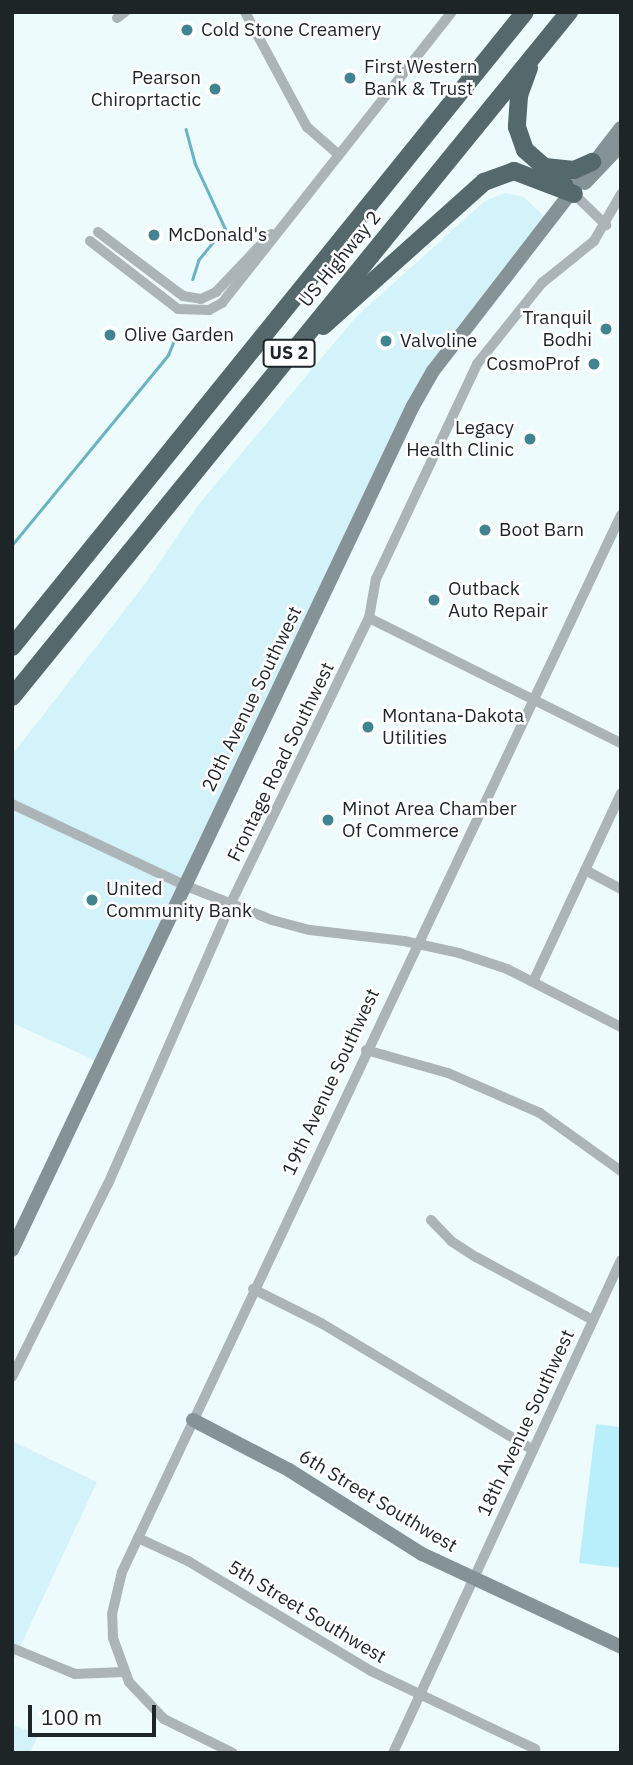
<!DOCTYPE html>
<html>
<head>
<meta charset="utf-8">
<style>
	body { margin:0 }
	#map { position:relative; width:633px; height:1765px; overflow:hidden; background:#eefbfd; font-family:"IBM Plex Sans",sans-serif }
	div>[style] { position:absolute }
	.built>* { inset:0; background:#d3f2f9 }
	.green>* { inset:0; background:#b9effb }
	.stream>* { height:2.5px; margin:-1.25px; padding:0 1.25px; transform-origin:1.25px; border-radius:1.25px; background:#69b4c4 }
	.street>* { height:10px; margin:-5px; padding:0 5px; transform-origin:5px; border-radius:5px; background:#abb4b6 }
	.secondary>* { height:14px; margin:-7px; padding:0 7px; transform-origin:7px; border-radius:7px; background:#869396 }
	.highway>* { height:18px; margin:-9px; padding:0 9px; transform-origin:9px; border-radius:9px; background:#55686c }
	.dots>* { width:19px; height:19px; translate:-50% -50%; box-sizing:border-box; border:4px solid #fff; border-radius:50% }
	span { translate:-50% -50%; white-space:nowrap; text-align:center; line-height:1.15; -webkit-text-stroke:5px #fff; paint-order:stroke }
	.shield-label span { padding:2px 5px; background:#fff; border:2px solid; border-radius:5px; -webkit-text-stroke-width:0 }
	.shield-label { font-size:18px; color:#1d2527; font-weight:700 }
	.poi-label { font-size:19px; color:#1d2527 }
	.left { translate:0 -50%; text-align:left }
	.right { translate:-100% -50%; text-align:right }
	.street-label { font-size:19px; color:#1d2527 }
	.frame { position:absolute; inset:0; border:14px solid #1d2527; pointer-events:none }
	.scale { position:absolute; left:28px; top:1705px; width:128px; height:32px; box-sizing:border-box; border:4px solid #1d2527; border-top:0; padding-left:9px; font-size:21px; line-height:24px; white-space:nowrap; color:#1d2527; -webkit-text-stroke:5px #fff; paint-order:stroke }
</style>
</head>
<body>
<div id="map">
	<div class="built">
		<div style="clip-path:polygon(505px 193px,524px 197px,550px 222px,433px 368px,99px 1062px,12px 1023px,12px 755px,145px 584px,199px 504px,356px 317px,485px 201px)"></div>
		<div style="clip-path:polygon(12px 1441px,97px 1482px,12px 1664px)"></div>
		<div style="clip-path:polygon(12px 1724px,38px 1735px,30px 1753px,12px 1753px)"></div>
	</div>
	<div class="green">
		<div style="clip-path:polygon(596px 1424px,621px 1427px,621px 1568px,579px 1563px)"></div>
	</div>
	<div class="stream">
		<div style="left:186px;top:129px;width:35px;rotate:75deg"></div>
		<div style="left:195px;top:163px;width:72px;rotate:65.2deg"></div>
		<div style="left:225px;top:228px;width:41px;rotate:129.1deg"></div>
		<div style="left:199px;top:260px;width:20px;rotate:108deg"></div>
		<div style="left:12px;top:545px;width:246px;rotate:-50.6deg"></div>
		<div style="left:168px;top:355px;width:29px;rotate:-68deg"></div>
	</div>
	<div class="street">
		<div style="left:245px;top:12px;width:131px;rotate:61.7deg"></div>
		<div style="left:307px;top:127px;width:41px;rotate:41.1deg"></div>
		<div style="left:117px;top:18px;width:10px;rotate:-37deg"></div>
		<div style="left:574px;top:194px;width:45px;rotate:44.1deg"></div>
		<div style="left:98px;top:232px;width:106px;rotate:37deg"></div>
		<div style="left:183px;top:296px;width:18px;rotate:9deg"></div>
		<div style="left:201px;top:299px;width:17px;rotate:-25deg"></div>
		<div style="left:216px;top:292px;width:80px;rotate:-46.5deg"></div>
		<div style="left:90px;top:241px;width:111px;rotate:37.7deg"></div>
		<div style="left:178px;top:309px;width:31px;rotate:2deg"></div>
		<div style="left:209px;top:310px;width:15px;rotate:-28deg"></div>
		<div style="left:222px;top:303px;width:371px;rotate:-51.7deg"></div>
		<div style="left:369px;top:618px;width:281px;rotate:26.4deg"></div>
		<div style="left:12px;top:804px;width:190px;rotate:25.2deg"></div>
		<div style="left:184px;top:885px;width:95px;rotate:21.7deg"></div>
		<div style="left:272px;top:920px;width:39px;rotate:15deg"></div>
		<div style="left:310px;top:930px;width:95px;rotate:6.7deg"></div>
		<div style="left:404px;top:941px;width:56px;rotate:12.3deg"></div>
		<div style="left:459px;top:953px;width:51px;rotate:18.4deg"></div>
		<div style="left:507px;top:969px;width:128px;rotate:27deg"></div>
		<div style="left:585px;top:870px;width:41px;rotate:27.8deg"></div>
		<div style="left:533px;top:982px;width:208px;rotate:-65deg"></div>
		<div style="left:366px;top:1050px;width:85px;rotate:15.7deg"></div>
		<div style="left:448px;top:1073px;width:100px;rotate:23.5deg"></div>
		<div style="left:540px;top:1113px;width:100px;rotate:35.6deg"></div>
		<div style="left:431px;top:1220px;width:29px;rotate:46deg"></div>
		<div style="left:451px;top:1241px;width:30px;rotate:33deg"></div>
		<div style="left:476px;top:1257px;width:133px;rotate:28.3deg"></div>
		<div style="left:253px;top:1289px;width:76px;rotate:26.6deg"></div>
		<div style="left:321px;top:1323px;width:247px;rotate:30.9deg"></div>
		<div style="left:12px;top:1377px;width:216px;rotate:-63.6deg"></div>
		<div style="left:108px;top:1184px;width:309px;rotate:-66.3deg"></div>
		<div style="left:232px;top:901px;width:314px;rotate:-64.2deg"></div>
		<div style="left:369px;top:618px;width:40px;rotate:-80deg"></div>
		<div style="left:376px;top:579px;width:238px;rotate:-64.8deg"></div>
		<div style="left:477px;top:364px;width:104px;rotate:-51.3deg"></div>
		<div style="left:542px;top:283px;width:67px;rotate:-38.9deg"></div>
		<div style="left:594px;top:241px;width:54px;rotate:-60.1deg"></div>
		<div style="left:138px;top:1538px;width:55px;rotate:24.7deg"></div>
		<div style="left:188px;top:1561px;width:214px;rotate:31deg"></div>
		<div style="left:371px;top:1671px;width:182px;rotate:25.4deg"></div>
		<div style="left:12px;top:1648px;width:68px;rotate:22.4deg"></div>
		<div style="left:75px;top:1674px;width:49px;rotate:-2.3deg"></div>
		<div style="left:233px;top:1753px;width:77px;rotate:-153.8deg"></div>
		<div style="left:164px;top:1719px;width:51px;rotate:-133.4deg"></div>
		<div style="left:129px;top:1682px;width:47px;rotate:-110deg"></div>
		<div style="left:113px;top:1638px;width:24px;rotate:-92deg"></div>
		<div style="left:112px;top:1614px;width:43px;rotate:-76.6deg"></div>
		<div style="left:122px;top:1572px;width:1169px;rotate:-64.73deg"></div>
		<div style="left:393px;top:1753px;width:543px;rotate:-65.18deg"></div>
	</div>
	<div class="secondary">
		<div style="left:585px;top:183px;width:52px;rotate:-46.5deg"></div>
		<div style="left:12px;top:1250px;width:934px;rotate:-64.59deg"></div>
		<div style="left:413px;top:406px;width:40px;rotate:-60.3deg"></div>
		<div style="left:433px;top:371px;width:307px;rotate:-52.3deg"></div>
		<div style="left:193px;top:1420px;width:108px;rotate:27.5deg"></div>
		<div style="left:289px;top:1470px;width:157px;rotate:32.3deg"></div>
		<div style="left:422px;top:1554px;width:220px;rotate:25deg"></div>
	</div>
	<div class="highway">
		<div style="left:529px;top:68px;width:30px;rotate:110deg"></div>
		<div style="left:519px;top:96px;width:31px;rotate:94deg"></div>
		<div style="left:517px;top:127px;width:24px;rotate:71deg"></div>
		<div style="left:525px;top:150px;width:52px;rotate:41.1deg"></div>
		<div style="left:545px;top:167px;width:29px;rotate:6deg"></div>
		<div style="left:574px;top:170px;width:20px;rotate:-24deg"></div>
		<div style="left:323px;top:326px;width:216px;rotate:-41.8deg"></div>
		<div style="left:484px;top:182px;width:32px;rotate:-20deg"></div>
		<div style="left:514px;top:171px;width:64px;rotate:21deg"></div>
		<div style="left:12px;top:647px;width:816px;rotate:-51.07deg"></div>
		<div style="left:12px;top:697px;width:883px;rotate:-50.88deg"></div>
	</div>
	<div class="dots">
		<div style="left:187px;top:30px;background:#408492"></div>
		<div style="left:350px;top:78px;background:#408492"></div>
		<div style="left:215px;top:89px;background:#408492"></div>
		<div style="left:154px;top:235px;background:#408492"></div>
		<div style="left:606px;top:329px;background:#408492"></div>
		<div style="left:110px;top:335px;background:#408492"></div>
		<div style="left:386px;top:341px;background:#408492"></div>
		<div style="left:594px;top:364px;background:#408492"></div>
		<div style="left:530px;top:439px;background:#408492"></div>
		<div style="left:485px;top:530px;background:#408492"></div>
		<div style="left:434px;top:600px;background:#408492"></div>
		<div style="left:368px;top:727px;background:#408492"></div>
		<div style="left:328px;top:820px;background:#408492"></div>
		<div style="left:92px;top:900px;background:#408492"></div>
	</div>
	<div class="shield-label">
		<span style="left:289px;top:353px">US 2</span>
	</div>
	<div class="poi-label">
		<span class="left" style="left:201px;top:30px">Cold Stone Creamery</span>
		<span class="left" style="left:364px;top:78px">First Western<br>Bank &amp; Trust</span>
		<span class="right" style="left:201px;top:89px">Pearson<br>Chiroprtactic</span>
		<span class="left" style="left:168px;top:235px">McDonald's</span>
		<span class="right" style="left:592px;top:329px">Tranquil<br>Bodhi</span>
		<span class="left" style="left:124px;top:335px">Olive Garden</span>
		<span class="left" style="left:400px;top:341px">Valvoline</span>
		<span class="right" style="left:580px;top:364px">CosmoProf</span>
		<span class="right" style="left:514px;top:439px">Legacy<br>Health Clinic</span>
		<span class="left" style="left:499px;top:530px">Boot Barn</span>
		<span class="left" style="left:448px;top:600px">Outback<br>Auto Repair</span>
		<span class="left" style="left:382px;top:727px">Montana-Dakota<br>Utilities</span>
		<span class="left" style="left:342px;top:820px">Minot Area Chamber<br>Of Commerce</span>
		<span class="left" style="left:106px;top:900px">United<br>Community Bank</span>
	</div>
	<div class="street-label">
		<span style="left:340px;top:259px;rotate:-51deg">US Highway 2</span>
		<span style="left:252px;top:699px;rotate:-64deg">20th Avenue Southwest</span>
		<span style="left:281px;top:762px;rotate:-64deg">Frontage Road Southwest</span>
		<span style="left:331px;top:1082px;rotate:-65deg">19th Avenue Southwest</span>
		<span style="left:526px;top:1423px;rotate:-65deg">18th Avenue Southwest</span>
		<span style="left:378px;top:1501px;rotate:31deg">6th Street Southwest</span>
		<span style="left:307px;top:1612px;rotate:31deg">5th Street Southwest</span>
	</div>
	<div class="frame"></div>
	<div class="scale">100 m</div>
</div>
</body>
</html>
